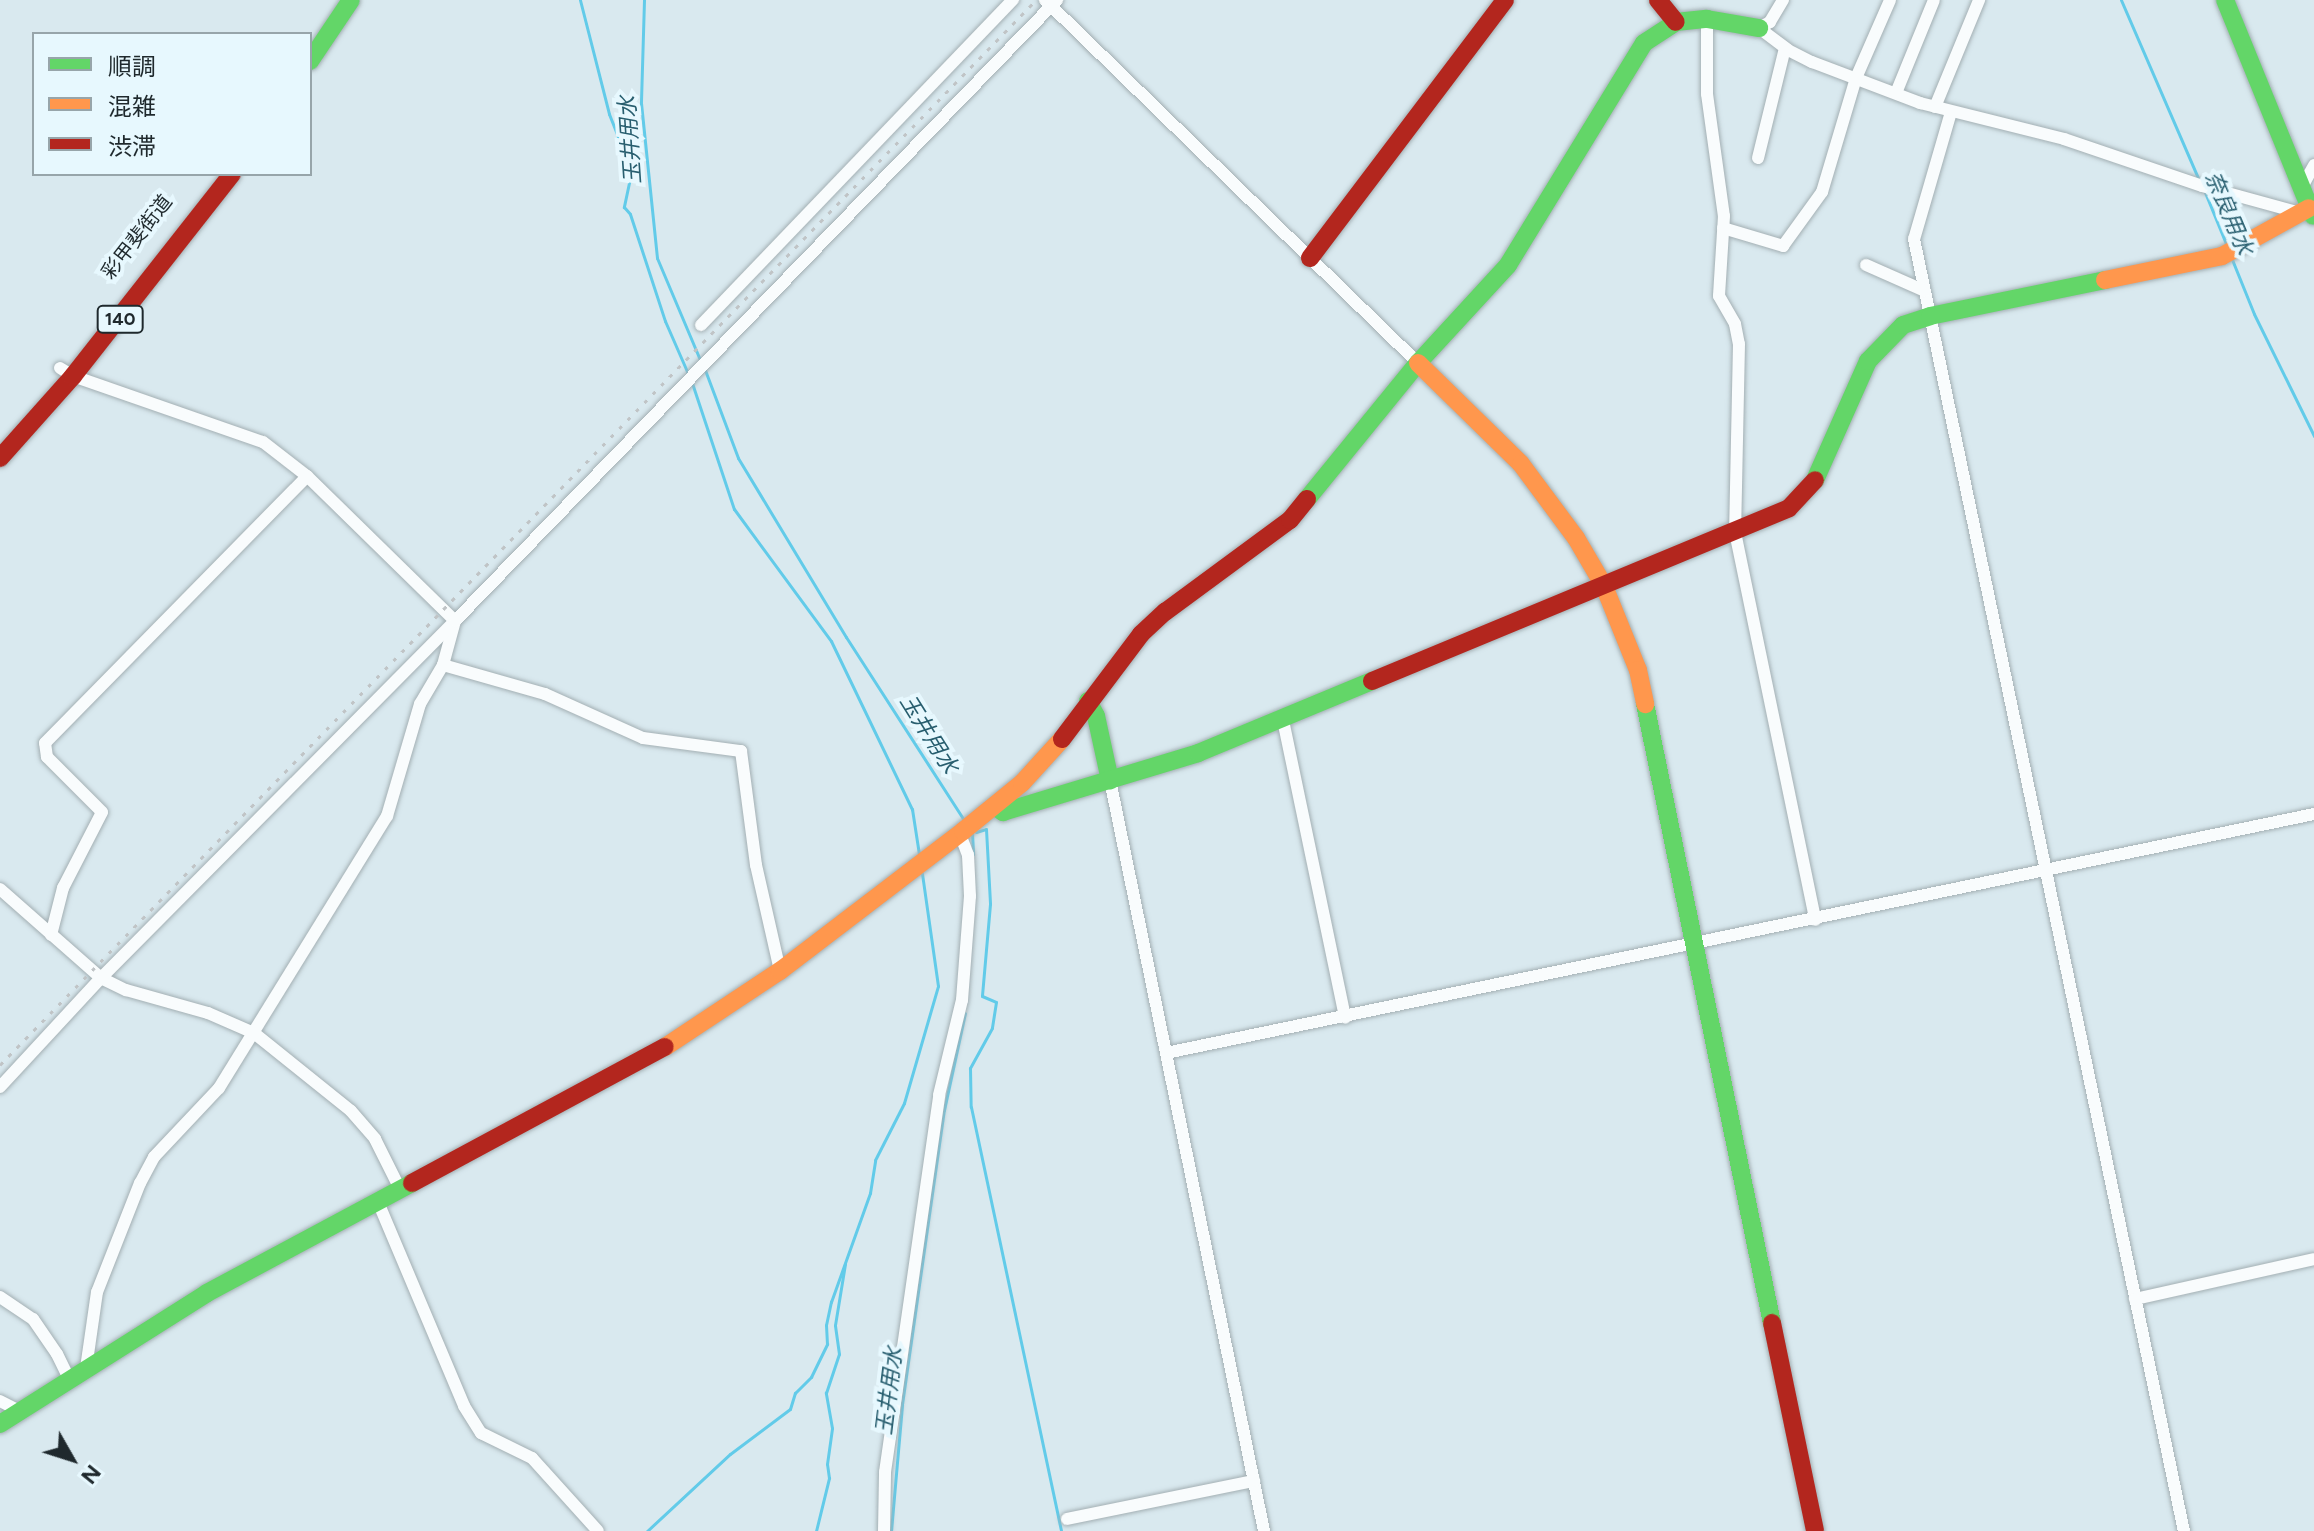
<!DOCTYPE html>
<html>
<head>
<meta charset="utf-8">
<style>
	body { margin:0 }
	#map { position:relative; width:2314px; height:1531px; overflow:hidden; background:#d9e9ef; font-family:Figtree,"Noto Sans JP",sans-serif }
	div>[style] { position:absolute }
	.stream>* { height:3px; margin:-1.5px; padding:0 1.5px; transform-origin:1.5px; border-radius:1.5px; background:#62cbe9 }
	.roads { filter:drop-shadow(0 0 2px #a3afb3) drop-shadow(0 0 2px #a3afb3) }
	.street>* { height:12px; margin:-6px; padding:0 6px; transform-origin:6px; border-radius:6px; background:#f9fcfd }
	.fast>* { height:18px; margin:-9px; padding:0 9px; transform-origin:9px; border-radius:9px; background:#63d668 }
	.slow>* { height:18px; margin:-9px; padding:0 9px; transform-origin:9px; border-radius:9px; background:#ff974d }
	.jam>* { height:18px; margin:-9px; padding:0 9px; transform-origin:9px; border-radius:9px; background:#b3261e }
	.rail>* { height:3px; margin-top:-1.5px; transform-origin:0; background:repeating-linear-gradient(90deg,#c0c4c6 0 4px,transparent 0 12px) }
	span { translate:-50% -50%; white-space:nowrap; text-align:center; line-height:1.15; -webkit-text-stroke:8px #e7f8fe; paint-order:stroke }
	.shield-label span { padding:2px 6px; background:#e7f8fe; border:2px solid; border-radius:6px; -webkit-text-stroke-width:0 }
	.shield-label { font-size:18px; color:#1f292d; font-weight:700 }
	.street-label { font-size:20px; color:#1f292d }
	.water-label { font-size:22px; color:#285e6f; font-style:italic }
	.legend { position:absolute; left:32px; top:32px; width:280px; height:144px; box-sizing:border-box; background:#e7f8fe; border:2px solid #97a5aa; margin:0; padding:10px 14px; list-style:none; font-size:24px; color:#1f292d }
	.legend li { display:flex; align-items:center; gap:16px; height:40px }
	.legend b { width:40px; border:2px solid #97a5aa }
	.north { position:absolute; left:32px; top:1419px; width:80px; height:80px; -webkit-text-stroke:6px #e7f8fe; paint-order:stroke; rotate:129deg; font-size:22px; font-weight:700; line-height:32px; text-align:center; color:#1f292d }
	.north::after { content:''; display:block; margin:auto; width:28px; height:36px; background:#1f292d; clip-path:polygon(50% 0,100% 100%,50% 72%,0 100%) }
</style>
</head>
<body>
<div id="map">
	<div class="stream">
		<div style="left:580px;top:0;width:118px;rotate:75.7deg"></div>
		<div style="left:609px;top:114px;width:46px;rotate:68.4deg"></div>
		<div style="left:626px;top:157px;width:21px;rotate:79deg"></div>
		<div style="left:630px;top:178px;width:30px;rotate:102deg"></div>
		<div style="left:624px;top:207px;width:9px;rotate:49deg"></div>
		<div style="left:630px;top:214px;width:113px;rotate:71.9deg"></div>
		<div style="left:665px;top:321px;width:60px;rotate:66.4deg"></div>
		<div style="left:644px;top:0;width:103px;rotate:91.7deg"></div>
		<div style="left:641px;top:103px;width:156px;rotate:84.1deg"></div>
		<div style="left:657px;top:258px;width:111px;rotate:67.1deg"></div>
		<div style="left:2121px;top:0;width:196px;rotate:66.6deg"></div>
		<div style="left:2204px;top:190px;width:61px;rotate:67.7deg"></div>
		<div style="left:2231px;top:257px;width:61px;rotate:68deg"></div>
		<div style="left:2254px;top:314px;width:136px;rotate:63.8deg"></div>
		<div style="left:705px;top:370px;width:94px;rotate:69.4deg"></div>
		<div style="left:738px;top:458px;width:209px;rotate:58.9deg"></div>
		<div style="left:846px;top:637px;width:218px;rotate:57.2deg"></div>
		<div style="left:692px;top:383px;width:133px;rotate:71.6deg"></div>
		<div style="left:734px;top:509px;width:164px;rotate:53.7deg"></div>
		<div style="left:831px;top:641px;width:187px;rotate:64.3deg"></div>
		<div style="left:912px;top:809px;width:46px;rotate:81.2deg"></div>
		<div style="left:976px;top:832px;width:10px;rotate:-17deg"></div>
		<div style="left:986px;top:829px;width:75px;rotate:86.9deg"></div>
		<div style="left:990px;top:904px;width:92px;rotate:95deg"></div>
		<div style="left:982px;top:996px;width:15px;rotate:23deg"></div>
		<div style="left:996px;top:1002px;width:26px;rotate:99deg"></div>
		<div style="left:992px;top:1028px;width:46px;rotate:118.8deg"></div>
		<div style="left:970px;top:1068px;width:39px;rotate:89deg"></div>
		<div style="left:971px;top:1107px;width:433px;rotate:78deg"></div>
		<div style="left:972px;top:833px;width:21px;rotate:87deg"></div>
		<div style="left:647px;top:1531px;width:113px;rotate:-42.9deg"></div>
		<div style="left:730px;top:1454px;width:75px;rotate:-36.9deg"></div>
		<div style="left:790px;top:1409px;width:17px;rotate:-73deg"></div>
		<div style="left:795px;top:1393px;width:23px;rotate:-45deg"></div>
		<div style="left:811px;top:1377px;width:37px;rotate:-64deg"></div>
		<div style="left:827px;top:1344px;width:19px;rotate:-93deg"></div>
		<div style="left:826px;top:1325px;width:24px;rotate:-78deg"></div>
		<div style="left:831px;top:1302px;width:116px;rotate:-70.3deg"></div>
		<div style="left:870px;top:1193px;width:33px;rotate:-81deg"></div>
		<div style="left:875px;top:1160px;width:64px;rotate:-63deg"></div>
		<div style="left:904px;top:1103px;width:122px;rotate:-73.8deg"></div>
		<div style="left:938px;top:986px;width:114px;rotate:-98.1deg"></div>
		<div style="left:816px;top:1531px;width:55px;rotate:-76.2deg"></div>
		<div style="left:829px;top:1478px;width:14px;rotate:-98deg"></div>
		<div style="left:827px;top:1464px;width:36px;rotate:-82deg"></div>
		<div style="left:832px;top:1428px;width:36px;rotate:-100deg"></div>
		<div style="left:826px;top:1393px;width:41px;rotate:-71.6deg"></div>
		<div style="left:839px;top:1354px;width:29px;rotate:-98deg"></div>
		<div style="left:835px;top:1325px;width:62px;rotate:-80.7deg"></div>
		<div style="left:891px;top:1531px;width:127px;rotate:-85deg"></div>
		<div style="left:902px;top:1404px;width:297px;rotate:-81.9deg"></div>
		<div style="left:944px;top:1110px;width:99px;rotate:-77.8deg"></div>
	</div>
	<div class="roads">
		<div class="street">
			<div style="left:1045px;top:0;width:520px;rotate:44.22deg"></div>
			<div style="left:1783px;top:0;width:26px;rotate:121deg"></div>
			<div style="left:1770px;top:22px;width:13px;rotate:151deg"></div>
			<div style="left:1759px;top:28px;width:36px;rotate:37deg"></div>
			<div style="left:1788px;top:50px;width:27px;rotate:27deg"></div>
			<div style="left:1812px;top:62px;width:116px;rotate:20.8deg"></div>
			<div style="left:1920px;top:103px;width:148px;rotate:14deg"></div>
			<div style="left:2064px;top:139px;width:146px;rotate:18.8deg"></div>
			<div style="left:2202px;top:186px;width:103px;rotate:15.3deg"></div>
			<div style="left:1707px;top:19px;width:75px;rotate:90deg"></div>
			<div style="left:1707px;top:94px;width:123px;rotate:82.1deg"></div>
			<div style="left:1724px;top:216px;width:80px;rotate:93.6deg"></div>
			<div style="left:1719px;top:296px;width:32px;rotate:60deg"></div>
			<div style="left:1735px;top:324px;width:20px;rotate:79deg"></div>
			<div style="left:1739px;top:344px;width:188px;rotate:91.2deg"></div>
			<div style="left:1735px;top:532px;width:396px;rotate:78.3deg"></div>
			<div style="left:1896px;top:93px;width:100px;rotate:-67.8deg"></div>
			<div style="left:1935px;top:107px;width:116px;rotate:-67.6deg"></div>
			<div style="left:1951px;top:112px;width:132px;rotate:106.2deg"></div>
			<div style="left:1914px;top:239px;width:1320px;rotate:78.2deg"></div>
			<div style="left:1758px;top:158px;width:113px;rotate:-76.2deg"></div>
			<div style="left:2302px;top:187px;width:25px;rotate:-61deg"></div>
			<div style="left:1723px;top:228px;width:63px;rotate:16.7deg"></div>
			<div style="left:1783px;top:246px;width:67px;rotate:-54.2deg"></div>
			<div style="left:1822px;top:192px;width:119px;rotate:-73.4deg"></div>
			<div style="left:1856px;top:78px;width:85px;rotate:-66.4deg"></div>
			<div style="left:1866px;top:265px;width:64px;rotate:23.8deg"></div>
			<div style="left:701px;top:325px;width:451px;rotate:-46.2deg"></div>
			<div style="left:60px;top:368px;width:15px;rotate:32deg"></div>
			<div style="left:73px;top:376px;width:201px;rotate:19.2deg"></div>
			<div style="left:263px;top:442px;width:56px;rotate:37.7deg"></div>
			<div style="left:307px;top:476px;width:207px;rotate:44.4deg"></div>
			<div style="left:455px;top:621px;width:46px;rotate:105.3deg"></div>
			<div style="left:443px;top:665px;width:45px;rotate:120.5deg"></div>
			<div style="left:420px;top:704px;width:117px;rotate:106.4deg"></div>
			<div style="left:387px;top:816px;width:320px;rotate:121.7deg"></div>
			<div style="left:219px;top:1088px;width:95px;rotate:133.3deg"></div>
			<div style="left:154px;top:1157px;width:30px;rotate:118deg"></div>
			<div style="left:140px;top:1183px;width:117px;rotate:111.5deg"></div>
			<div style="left:97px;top:1292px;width:77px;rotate:98.2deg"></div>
			<div style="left:443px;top:665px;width:106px;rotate:15.9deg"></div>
			<div style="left:545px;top:694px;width:107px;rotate:24.2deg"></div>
			<div style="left:643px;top:738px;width:99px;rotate:7.6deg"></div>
			<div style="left:741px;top:751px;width:115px;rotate:82.5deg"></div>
			<div style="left:756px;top:865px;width:109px;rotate:77.2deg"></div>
			<div style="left:1283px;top:720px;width:304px;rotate:78.2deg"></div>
			<div style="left:1110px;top:780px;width:767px;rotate:78.41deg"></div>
			<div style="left:0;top:889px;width:135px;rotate:41.4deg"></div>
			<div style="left:101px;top:978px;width:28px;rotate:26deg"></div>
			<div style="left:126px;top:990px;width:85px;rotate:15.7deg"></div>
			<div style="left:208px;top:1013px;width:50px;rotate:23.5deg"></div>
			<div style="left:254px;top:1033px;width:124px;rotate:38.8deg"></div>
			<div style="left:351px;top:1111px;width:37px;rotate:49deg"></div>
			<div style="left:375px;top:1139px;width:56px;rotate:63.4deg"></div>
			<div style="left:51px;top:935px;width:49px;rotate:-75.7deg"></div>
			<div style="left:63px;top:888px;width:85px;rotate:-62.8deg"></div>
			<div style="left:102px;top:812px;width:78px;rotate:-135deg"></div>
			<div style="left:47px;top:757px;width:14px;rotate:-98deg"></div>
			<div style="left:45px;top:743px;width:374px;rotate:-45.5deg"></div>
			<div style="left:1166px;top:1053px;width:1173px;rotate:-11.76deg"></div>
			<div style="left:0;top:1087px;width:149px;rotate:-47.2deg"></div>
			<div style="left:101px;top:978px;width:503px;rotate:-45.24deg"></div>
			<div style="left:455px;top:621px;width:865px;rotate:-45.89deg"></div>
			<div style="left:378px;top:1202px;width:221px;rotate:67.1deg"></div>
			<div style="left:464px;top:1406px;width:32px;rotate:58deg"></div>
			<div style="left:481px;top:1433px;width:57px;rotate:26.1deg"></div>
			<div style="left:532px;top:1458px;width:98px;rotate:47.9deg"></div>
			<div style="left:0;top:1297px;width:40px;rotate:34deg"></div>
			<div style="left:33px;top:1319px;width:42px;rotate:55.6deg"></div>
			<div style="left:57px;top:1354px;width:28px;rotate:64deg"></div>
			<div style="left:2135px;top:1299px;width:183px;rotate:-12.6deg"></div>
			<div style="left:0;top:1401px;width:22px;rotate:27deg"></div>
			<div style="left:1067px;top:1519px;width:191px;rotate:-11.5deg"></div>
			<div style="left:884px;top:1531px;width:59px;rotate:-89deg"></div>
			<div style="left:885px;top:1472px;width:381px;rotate:-81.8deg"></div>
			<div style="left:939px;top:1095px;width:98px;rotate:-76.4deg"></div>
			<div style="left:962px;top:1000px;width:104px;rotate:-85.6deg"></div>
			<div style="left:970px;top:896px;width:41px;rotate:-92.8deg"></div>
			<div style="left:968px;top:855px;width:22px;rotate:-111deg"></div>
		</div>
		<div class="fast">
			<div style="left:2225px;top:0;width:233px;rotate:67.8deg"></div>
			<div style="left:310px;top:61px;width:73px;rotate:-56.1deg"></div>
			<div style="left:1815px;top:480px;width:130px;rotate:-66deg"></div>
			<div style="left:1868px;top:361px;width:50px;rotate:-45.8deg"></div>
			<div style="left:1903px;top:325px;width:28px;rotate:-18deg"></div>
			<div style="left:1930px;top:316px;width:179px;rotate:-11.6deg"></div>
			<div style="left:1307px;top:499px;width:176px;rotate:-50.8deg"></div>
			<div style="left:1418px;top:363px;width:133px;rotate:-47.4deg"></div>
			<div style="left:1508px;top:265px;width:260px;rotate:-58.5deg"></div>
			<div style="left:1644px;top:43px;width:38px;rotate:-33deg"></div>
			<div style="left:1676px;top:22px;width:31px;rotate:-6deg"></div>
			<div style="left:1707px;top:19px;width:53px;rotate:9.8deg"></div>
			<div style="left:1088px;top:701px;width:17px;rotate:62deg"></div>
			<div style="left:1096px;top:716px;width:66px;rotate:77.7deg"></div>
			<div style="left:1645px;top:704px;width:632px;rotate:78.41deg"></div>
			<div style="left:994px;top:806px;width:11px;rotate:34deg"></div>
			<div style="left:1003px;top:812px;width:204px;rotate:-16.8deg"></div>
			<div style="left:1198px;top:753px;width:188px;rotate:-22.5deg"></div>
			<div style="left:0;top:1424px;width:245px;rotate:-32.3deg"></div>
			<div style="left:207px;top:1293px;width:233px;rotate:-28.2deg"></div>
		</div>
		<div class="slow">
			<div style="left:2105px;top:280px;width:119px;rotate:-11.6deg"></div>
			<div style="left:2222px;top:256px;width:99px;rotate:-28.9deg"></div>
			<div style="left:1418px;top:363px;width:144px;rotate:44.4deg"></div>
			<div style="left:1521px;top:464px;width:92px;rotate:53.4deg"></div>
			<div style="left:1576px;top:538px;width:56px;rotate:59.7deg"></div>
			<div style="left:1604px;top:586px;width:91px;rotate:68deg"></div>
			<div style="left:1638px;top:670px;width:35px;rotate:78deg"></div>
			<div style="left:665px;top:1047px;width:138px;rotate:-33.5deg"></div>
			<div style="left:780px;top:971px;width:230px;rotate:-37.4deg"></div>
			<div style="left:963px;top:831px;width:76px;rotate:-39.1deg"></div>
			<div style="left:1022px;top:783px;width:59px;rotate:-47.7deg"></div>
		</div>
		<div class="jam">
			<div style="left:1658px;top:0;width:28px;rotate:51deg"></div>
			<div style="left:1310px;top:258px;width:323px;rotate:-52.9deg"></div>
			<div style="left:0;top:458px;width:110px;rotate:-48.3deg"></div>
			<div style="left:73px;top:376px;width:257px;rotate:-51.8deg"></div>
			<div style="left:1372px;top:681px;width:451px;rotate:-22.5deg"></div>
			<div style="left:1789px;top:508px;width:38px;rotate:-47deg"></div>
			<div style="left:1062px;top:739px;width:131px;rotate:-53deg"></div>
			<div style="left:1141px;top:634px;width:33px;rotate:-43deg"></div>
			<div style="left:1165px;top:612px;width:155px;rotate:-36.4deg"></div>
			<div style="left:1290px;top:520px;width:27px;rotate:-51deg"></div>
			<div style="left:412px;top:1183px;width:287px;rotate:-28.3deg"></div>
			<div style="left:1772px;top:1323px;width:212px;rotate:78.3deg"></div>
		</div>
	</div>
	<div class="rail">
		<div style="left:0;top:1065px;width:1486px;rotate:-45.79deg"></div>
	</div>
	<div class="shield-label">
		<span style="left:120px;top:319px">140</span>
	</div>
	<div class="street-label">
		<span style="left:137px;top:237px;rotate:-52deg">彩甲斐街道</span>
	</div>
	<div class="water-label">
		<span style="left:630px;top:140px;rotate:-94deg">玉井用水</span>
		<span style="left:2229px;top:213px;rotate:67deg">奈良用水</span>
		<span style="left:929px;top:734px;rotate:58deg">玉井用水</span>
		<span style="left:889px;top:1391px;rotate:-83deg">玉井用水</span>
	</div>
	<ul class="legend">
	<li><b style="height:10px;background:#63d668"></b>順調</li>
	<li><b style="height:10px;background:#ff974d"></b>混雑</li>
	<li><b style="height:10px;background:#b3261e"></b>渋滞</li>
	</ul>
	<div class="north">N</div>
</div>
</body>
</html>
